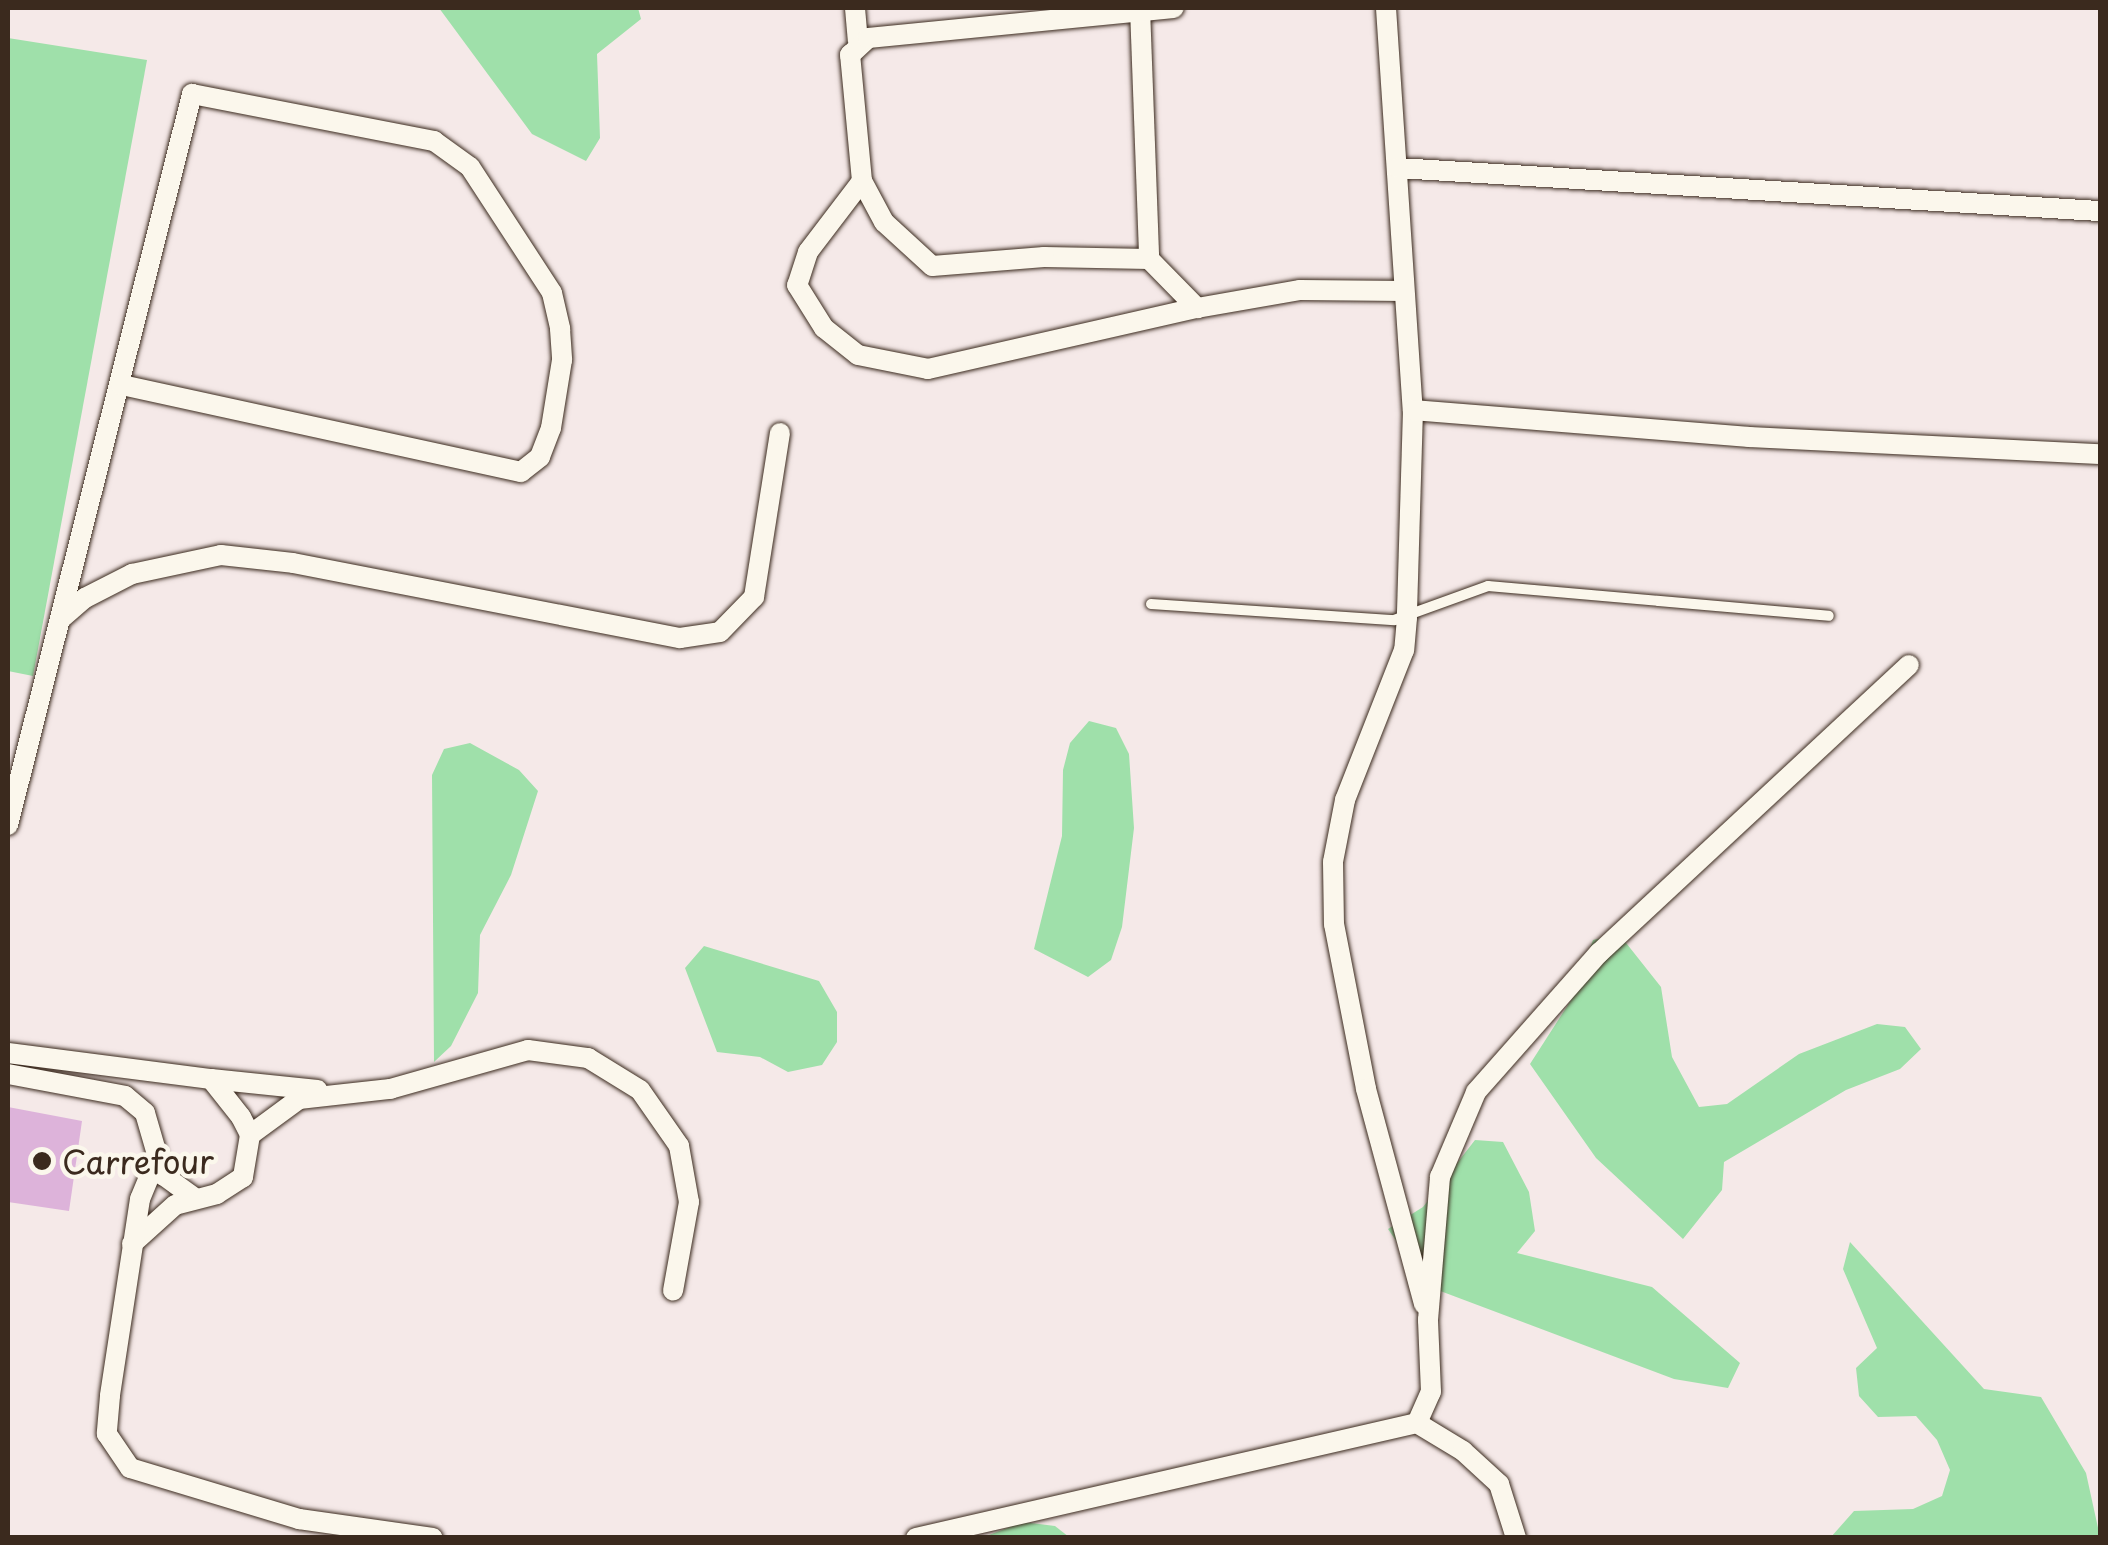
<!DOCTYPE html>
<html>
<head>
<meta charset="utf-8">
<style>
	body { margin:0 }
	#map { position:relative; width:2108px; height:1545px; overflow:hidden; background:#f5e9e8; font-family:"Playpen Sans",sans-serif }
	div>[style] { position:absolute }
	.green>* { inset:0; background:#9fe0aa }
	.building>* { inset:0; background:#ddb3da }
	.roads { filter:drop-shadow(0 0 2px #3b2a1e) drop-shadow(0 0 2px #3b2a1e) }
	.lane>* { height:10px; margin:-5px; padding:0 5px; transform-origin:5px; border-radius:5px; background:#fbf7ec }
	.street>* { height:20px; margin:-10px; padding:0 10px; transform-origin:10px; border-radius:10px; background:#fbf7ec }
	.dots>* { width:28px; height:28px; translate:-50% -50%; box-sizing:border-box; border:5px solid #fbf7ec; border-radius:50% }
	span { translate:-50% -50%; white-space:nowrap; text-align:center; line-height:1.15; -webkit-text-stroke:9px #fbf7ec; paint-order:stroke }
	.poi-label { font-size:32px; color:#3b2a1e }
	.left { translate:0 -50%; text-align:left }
	.frame { position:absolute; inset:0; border:10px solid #3b2a1e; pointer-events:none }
</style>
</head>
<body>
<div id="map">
	<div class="green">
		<div style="clip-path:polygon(439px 8px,638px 8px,641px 19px,597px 54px,600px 138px,586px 161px,532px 134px)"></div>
		<div style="clip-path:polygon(8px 38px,147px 60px,33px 676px,8px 671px)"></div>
		<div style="clip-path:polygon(1089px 721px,1116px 728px,1129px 754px,1134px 828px,1122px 927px,1111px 960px,1088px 977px,1034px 949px,1062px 836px,1063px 770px,1070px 743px)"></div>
		<div style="clip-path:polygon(470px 743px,519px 770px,538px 791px,511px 875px,480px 935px,478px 993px,451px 1046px,434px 1062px,432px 775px,444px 749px)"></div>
		<div style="clip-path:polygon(1619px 934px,1661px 987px,1672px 1057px,1699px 1107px,1727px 1104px,1799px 1054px,1877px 1024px,1905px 1027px,1921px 1049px,1900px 1069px,1846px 1090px,1724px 1162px,1722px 1190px,1683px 1239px,1596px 1158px,1530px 1064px,1573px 997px,1593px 940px)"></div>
		<div style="clip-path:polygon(704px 946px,819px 981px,837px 1012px,837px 1042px,822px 1065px,788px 1072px,760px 1057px,717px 1052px,685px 968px)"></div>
		<div style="clip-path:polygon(1475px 1140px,1503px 1142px,1529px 1192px,1535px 1231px,1517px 1253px,1652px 1287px,1740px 1363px,1728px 1388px,1674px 1379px,1427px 1286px,1388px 1229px,1423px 1207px)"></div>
		<div style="clip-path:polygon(1850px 1242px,1984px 1389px,2041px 1397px,2086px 1473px,2100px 1537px,1831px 1537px,1854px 1511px,1913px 1509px,1942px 1496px,1950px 1470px,1937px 1440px,1916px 1416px,1878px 1417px,1859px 1396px,1856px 1368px,1877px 1348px,1843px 1269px)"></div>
		<div style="clip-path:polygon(1023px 1522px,1055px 1526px,1069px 1537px,981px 1538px)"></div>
	</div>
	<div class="building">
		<div style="clip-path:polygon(8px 1107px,82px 1121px,69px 1211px,8px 1202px)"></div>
	</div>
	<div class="roads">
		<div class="lane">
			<div style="left:1151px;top:604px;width:244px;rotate:3.8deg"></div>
			<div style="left:1394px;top:620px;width:100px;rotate:-19.9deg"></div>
			<div style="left:1488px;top:586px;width:342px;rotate:5deg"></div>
		</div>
		<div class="street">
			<div style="left:855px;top:8px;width:33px;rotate:85deg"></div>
			<div style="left:1140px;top:8px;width:251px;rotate:87.9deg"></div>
			<div style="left:1149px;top:259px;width:69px;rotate:45.6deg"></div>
			<div style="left:1197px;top:308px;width:105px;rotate:-9.9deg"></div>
			<div style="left:1300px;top:290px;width:104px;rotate:0.6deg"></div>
			<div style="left:1386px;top:8px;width:403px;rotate:86.2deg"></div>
			<div style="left:1413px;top:410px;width:208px;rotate:91.7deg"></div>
			<div style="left:1407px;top:618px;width:32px;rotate:95deg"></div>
			<div style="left:1404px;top:650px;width:161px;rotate:111.5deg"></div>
			<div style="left:1345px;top:800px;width:63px;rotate:101deg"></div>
			<div style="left:1333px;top:862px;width:62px;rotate:89.1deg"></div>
			<div style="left:1334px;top:924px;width:168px;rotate:79deg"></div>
			<div style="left:1366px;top:1089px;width:223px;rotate:74.9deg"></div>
			<div style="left:1398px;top:168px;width:703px;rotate:3.51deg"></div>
			<div style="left:862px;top:181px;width:89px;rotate:127.3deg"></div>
			<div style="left:808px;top:252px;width:35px;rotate:108deg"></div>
			<div style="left:797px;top:285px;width:51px;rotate:57.9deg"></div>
			<div style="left:824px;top:328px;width:43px;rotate:38.5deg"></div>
			<div style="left:858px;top:355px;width:71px;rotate:11.3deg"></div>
			<div style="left:928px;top:369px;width:276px;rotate:-12.8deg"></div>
			<div style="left:1149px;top:259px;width:105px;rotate:-178.9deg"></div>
			<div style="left:1044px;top:257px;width:112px;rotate:175.4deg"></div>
			<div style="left:932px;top:266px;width:65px;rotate:-137.5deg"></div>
			<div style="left:884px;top:222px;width:47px;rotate:-118.2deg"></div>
			<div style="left:862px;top:181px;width:127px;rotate:-95.4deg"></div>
			<div style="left:850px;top:55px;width:25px;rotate:-43deg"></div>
			<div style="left:868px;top:38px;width:307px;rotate:-5.6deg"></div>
			<div style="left:1413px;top:410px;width:337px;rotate:4.6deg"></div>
			<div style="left:1749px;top:437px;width:351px;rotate:2.8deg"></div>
			<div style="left:63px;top:617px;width:29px;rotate:-41deg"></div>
			<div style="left:85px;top:598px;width:53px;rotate:-27.1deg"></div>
			<div style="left:132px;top:574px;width:91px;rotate:-12.1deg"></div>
			<div style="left:221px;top:555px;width:72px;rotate:6.3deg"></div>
			<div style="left:293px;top:563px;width:394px;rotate:11deg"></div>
			<div style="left:680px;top:638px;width:40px;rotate:-8.5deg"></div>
			<div style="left:720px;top:632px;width:49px;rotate:-45.8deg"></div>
			<div style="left:754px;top:597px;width:166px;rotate:-81deg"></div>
			<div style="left:8px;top:825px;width:754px;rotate:-75.87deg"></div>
			<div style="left:192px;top:94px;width:247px;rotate:11deg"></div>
			<div style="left:434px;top:141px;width:44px;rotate:35.8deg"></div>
			<div style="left:470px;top:167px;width:150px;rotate:56.9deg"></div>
			<div style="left:552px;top:293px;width:37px;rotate:77deg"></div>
			<div style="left:560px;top:329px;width:31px;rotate:86deg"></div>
			<div style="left:562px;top:360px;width:69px;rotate:99.2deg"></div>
			<div style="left:551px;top:428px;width:31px;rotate:111deg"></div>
			<div style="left:540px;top:457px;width:24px;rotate:142deg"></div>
			<div style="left:521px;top:472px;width:409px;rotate:-167.7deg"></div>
			<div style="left:8px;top:1053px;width:205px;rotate:7.3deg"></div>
			<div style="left:211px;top:1079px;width:48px;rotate:51.7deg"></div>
			<div style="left:241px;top:1117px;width:20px;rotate:63deg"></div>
			<div style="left:250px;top:1135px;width:43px;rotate:99.5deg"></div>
			<div style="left:243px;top:1177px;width:31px;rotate:147deg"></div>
			<div style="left:217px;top:1194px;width:43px;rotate:165.3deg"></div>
			<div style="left:175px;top:1205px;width:58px;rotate:137.8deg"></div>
			<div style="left:8px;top:1074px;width:119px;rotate:10.6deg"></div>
			<div style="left:125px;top:1096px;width:26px;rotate:40deg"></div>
			<div style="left:145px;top:1113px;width:65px;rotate:73.8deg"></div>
			<div style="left:163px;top:1175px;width:39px;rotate:36deg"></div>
			<div style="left:211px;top:1079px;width:107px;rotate:5.9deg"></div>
			<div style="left:250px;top:1135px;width:61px;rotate:-36.3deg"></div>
			<div style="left:299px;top:1099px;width:92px;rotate:-6.3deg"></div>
			<div style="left:390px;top:1089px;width:143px;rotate:-15.8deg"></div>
			<div style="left:528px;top:1050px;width:61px;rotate:7.6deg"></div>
			<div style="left:588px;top:1058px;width:61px;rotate:31.6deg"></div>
			<div style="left:640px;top:1090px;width:68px;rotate:55.1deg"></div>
			<div style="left:679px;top:1146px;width:57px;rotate:79.9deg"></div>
			<div style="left:689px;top:1202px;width:90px;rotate:100.2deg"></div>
			<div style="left:157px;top:1158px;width:44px;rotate:112.5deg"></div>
			<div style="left:140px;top:1199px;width:199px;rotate:98.7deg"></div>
			<div style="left:110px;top:1396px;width:38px;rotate:95deg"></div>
			<div style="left:107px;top:1434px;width:41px;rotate:55.9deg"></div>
			<div style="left:130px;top:1468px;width:177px;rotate:16.8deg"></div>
			<div style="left:299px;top:1519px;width:135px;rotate:8.1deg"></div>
			<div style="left:1417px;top:1423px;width:54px;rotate:31.3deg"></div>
			<div style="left:1463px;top:1451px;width:49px;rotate:42.5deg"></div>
			<div style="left:1499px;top:1484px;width:57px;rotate:72.5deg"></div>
			<div style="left:916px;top:1538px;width:514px;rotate:-12.93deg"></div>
			<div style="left:1417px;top:1423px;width:34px;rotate:-66deg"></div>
			<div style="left:1431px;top:1392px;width:72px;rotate:-92.4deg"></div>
			<div style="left:1428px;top:1320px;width:144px;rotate:-85.2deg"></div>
			<div style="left:1440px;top:1177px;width:92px;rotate:-67deg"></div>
			<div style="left:1476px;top:1092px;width:186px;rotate:-48.5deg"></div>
			<div style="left:1599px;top:953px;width:423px;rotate:-42.9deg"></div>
		</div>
	</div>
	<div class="dots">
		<div style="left:42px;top:1161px;background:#3b2a1e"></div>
	</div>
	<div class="poi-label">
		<span class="left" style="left:62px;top:1161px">Carrefour</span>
	</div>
	<div class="frame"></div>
</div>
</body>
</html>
